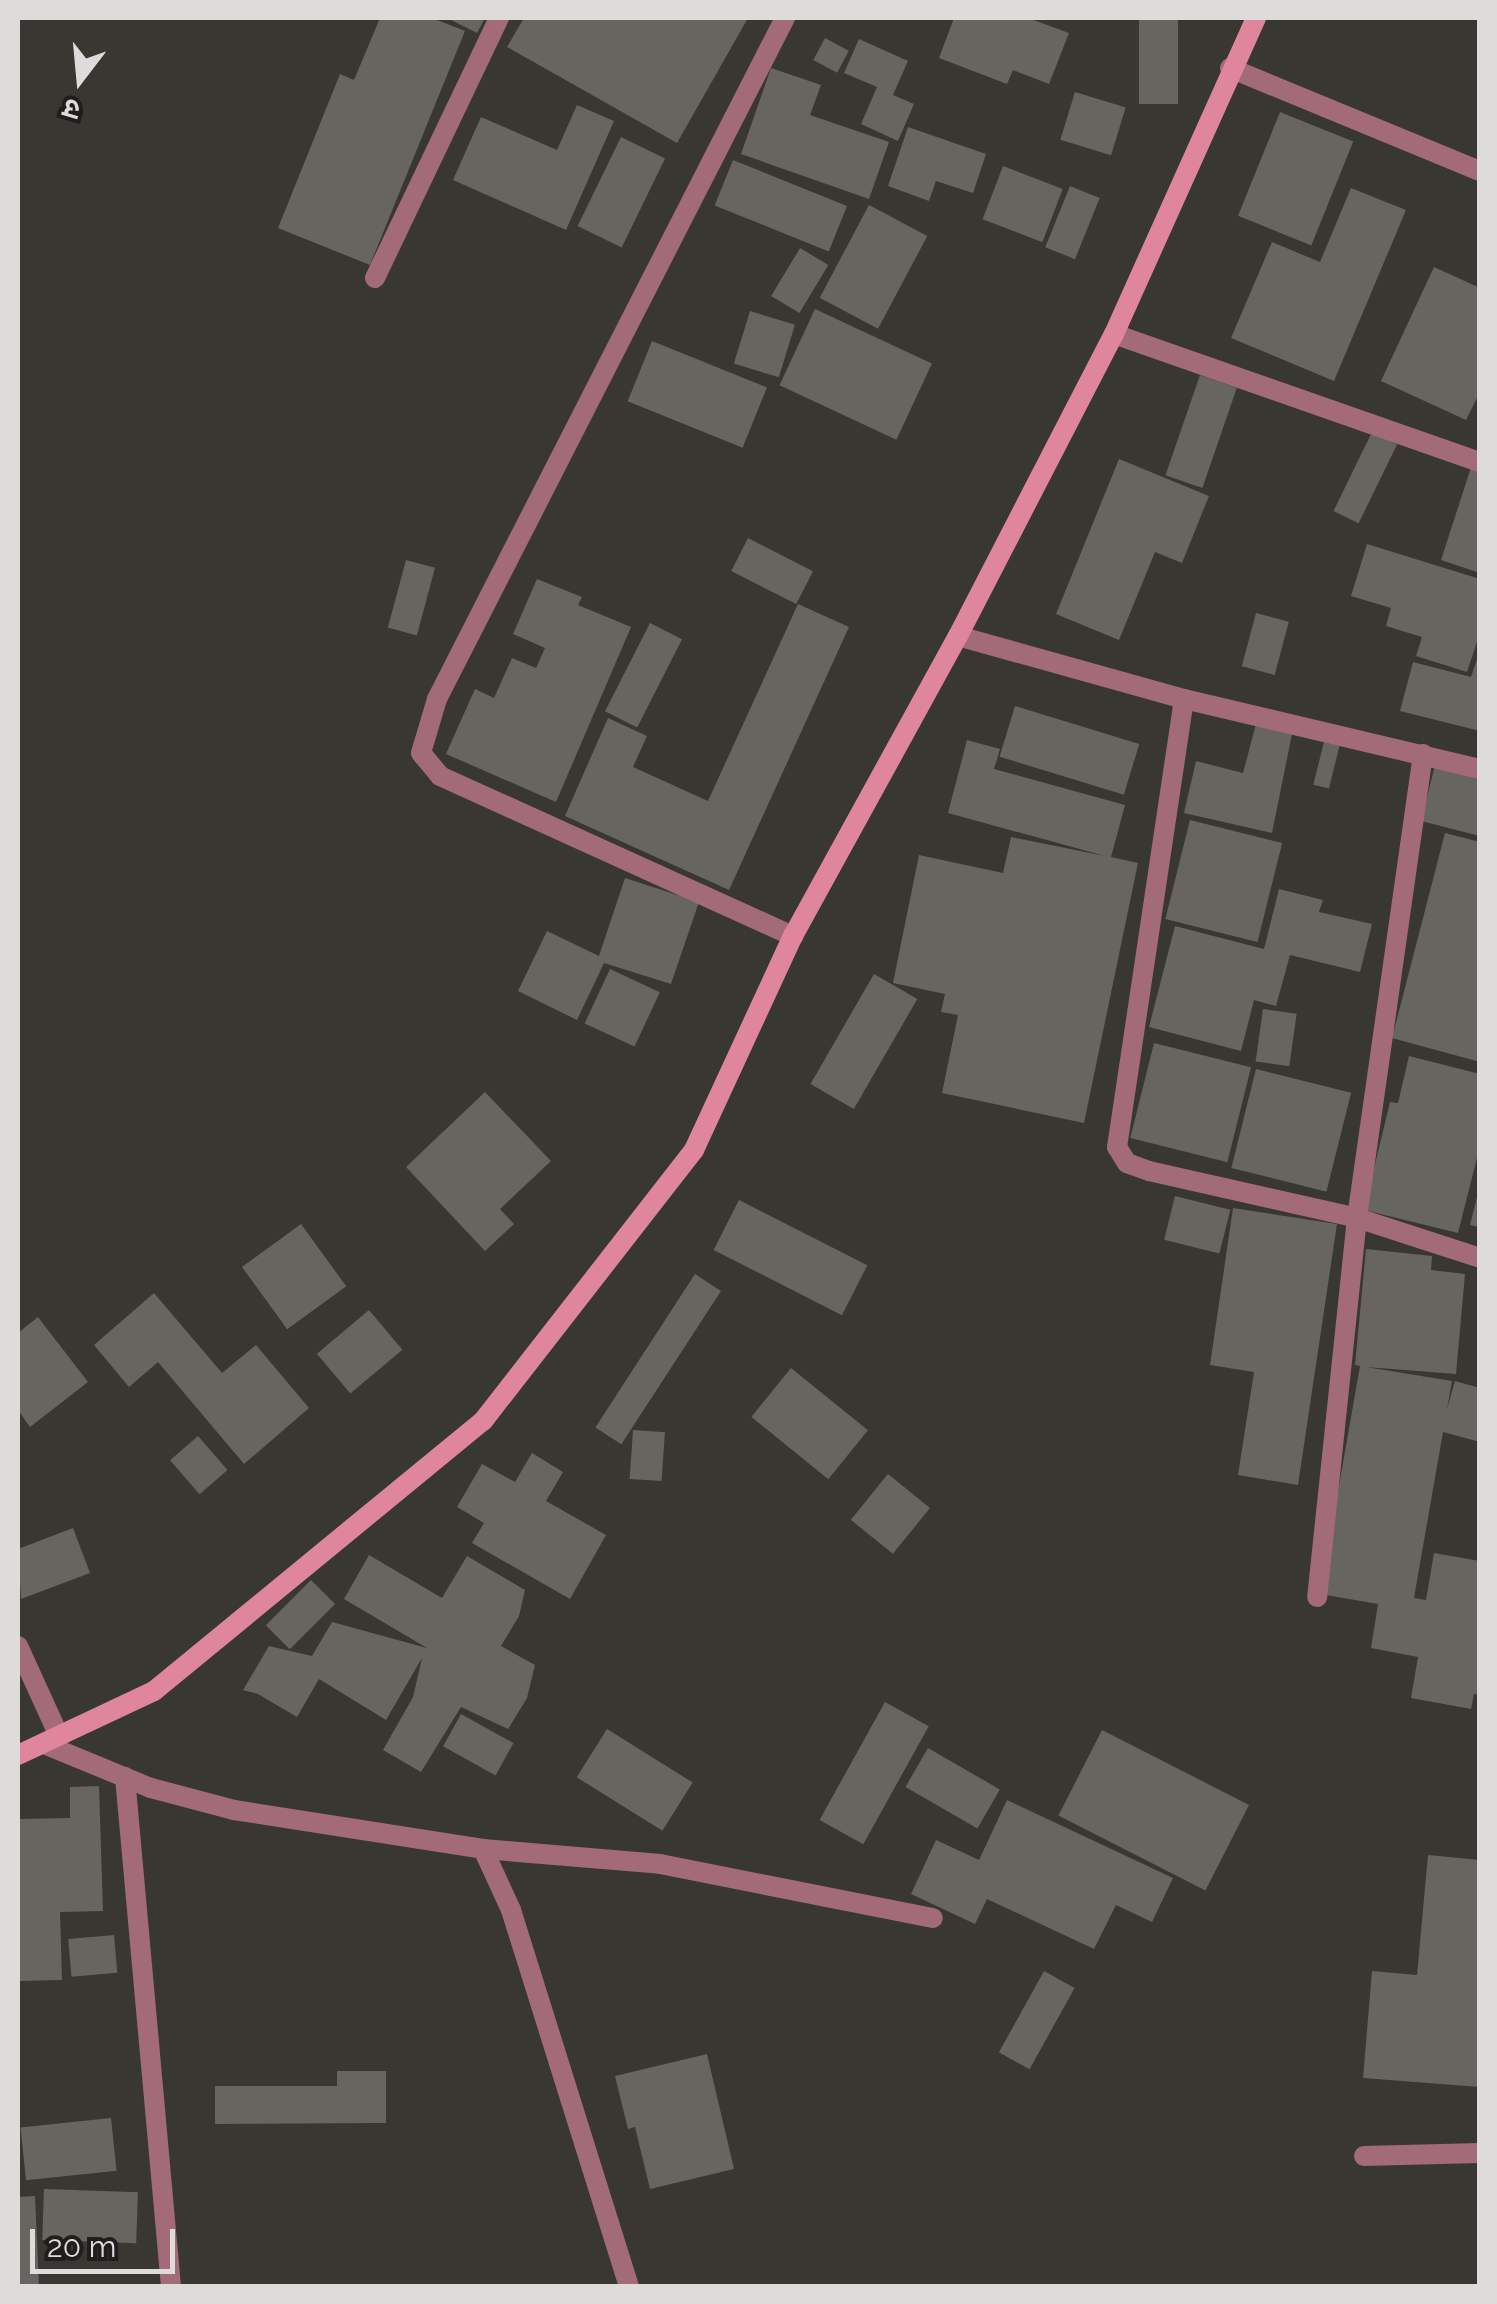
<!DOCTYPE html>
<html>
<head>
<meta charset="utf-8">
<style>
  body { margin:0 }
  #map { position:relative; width:1497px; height:2304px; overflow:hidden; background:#383732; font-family:Raleway,"Noto Sans Devanagari",sans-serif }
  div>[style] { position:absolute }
  .building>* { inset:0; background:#666560; transform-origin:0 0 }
  .minor>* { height:20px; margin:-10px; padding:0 10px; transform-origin:10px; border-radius:10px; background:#a36a78 }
  .secondary>* { height:20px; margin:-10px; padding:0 10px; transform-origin:10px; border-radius:10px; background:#df859c }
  span { translate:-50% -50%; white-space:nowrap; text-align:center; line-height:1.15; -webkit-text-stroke:9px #1f1e1c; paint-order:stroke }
  .frame { position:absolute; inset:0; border:20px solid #dddcda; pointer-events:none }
  .north { position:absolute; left:30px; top:30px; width:100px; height:100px; -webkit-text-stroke:8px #1f1e1c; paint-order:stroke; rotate:196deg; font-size:28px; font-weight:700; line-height:40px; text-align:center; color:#dddcda }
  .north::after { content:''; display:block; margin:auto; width:35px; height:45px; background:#dddcda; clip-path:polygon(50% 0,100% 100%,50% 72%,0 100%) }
  .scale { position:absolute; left:30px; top:2229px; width:145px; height:45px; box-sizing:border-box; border:5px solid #dddcda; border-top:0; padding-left:12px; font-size:30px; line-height:35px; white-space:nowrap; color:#dddcda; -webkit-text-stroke:8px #1f1e1c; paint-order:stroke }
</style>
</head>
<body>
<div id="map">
  <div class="building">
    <i style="clip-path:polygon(380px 18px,432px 18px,465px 31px,370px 265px,278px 228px,340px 74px,354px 80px)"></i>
    <i style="clip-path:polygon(447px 18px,485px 18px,477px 33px)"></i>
    <i style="clip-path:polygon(524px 18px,748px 18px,677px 143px,507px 47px)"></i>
    <i style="clip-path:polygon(954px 18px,1028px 18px,1069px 33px,1049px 84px,1013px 70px,1007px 84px,939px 58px)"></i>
    <i style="left:1139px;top:18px;width:39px;height:86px"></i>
    <i style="left:825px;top:38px;width:27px;height:25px;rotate:28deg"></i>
    <i style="clip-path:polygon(859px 39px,908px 61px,893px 95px,914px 104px,898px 141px,861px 124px,877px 87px,844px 73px)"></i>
    <i style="clip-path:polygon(771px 68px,821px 85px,810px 115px,889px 142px,869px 199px,741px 154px)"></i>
    <i style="left:1075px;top:92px;width:53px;height:50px;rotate:17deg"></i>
    <i style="clip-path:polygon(577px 105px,614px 121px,566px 230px,453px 180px,481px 117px,557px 150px)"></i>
    <i style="left:1280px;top:112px;width:79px;height:112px;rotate:22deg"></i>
    <i style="clip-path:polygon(908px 127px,986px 154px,973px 193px,936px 181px,929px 201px,888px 186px)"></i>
    <i style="left:621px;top:137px;width:49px;height:99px;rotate:26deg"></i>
    <i style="left:733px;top:160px;width:123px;height:49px;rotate:22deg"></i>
    <i style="left:1003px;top:166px;width:64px;height:57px;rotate:21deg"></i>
    <i style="left:1070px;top:186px;width:32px;height:66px;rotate:22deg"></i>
    <i style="clip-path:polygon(1351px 188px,1406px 210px,1334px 381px,1231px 338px,1272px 242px,1320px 262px)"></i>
    <i style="left:869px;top:205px;width:66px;height:105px;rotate:28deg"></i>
    <i style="left:800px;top:248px;width:33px;height:56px;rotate:31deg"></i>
    <i style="clip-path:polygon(1434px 267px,1480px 288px,1480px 392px,1466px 420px,1381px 381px)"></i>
    <i style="left:815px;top:309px;width:129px;height:84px;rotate:25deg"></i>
    <i style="left:750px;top:311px;width:47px;height:55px;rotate:17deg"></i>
    <i style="left:652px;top:341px;width:124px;height:65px;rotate:22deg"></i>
    <i style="left:1200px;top:375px;width:39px;height:106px;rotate:19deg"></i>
    <i style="left:1372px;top:432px;width:28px;height:88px;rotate:26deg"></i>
    <i style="clip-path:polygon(1475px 455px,1480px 457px,1480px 573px,1441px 560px)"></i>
    <i style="clip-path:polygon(1119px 459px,1209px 496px,1182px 563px,1155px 552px,1119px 640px,1056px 614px)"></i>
    <i style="left:748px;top:538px;width:73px;height:37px;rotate:27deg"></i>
    <i style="clip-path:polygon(1367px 544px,1480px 579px,1480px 633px,1467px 672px,1416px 656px,1422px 637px,1386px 626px,1391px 608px,1351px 596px)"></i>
    <i style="left:406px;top:560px;width:30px;height:70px;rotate:15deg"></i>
    <i style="clip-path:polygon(537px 579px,582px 597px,578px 605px,631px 627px,556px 802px,446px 754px,475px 689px,494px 698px,512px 658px,536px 668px,545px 648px,513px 634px)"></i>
    <i style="clip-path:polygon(798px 604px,849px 627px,729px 890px,565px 816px,608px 718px,647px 736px,633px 767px,708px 801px)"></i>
    <i style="left:1256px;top:613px;width:34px;height:55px;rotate:15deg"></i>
    <i style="left:650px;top:623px;width:36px;height:99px;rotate:27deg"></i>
    <i style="clip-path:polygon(1480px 650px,1480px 731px,1400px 711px,1413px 662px,1471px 677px)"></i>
    <i style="left:1015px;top:706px;width:130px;height:53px;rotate:17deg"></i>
    <i style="clip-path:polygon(1256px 724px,1292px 734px,1272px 833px,1184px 813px,1196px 761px,1243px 773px)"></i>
    <i style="clip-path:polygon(967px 740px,1000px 749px,994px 769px,1125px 805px,1111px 857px,1138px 863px,1084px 1123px,942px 1093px,958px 1015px,941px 1012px,945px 994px,893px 983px,919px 855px,1003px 873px,1011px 837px,1105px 856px,948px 813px)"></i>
    <i style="left:1324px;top:742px;width:16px;height:44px;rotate:14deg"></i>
    <i style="clip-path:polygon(1436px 761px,1480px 772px,1480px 836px,1421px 821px)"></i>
    <i style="left:1190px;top:820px;width:95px;height:102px;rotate:14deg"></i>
    <i style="clip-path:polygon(1445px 833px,1480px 842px,1480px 1062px,1392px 1038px)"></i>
    <i style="clip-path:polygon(625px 878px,699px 902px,671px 984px,604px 963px,577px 1020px,518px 991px,547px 931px,599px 956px)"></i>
    <i style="clip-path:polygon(1279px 889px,1323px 900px,1319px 912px,1372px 924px,1360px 972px,1290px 955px,1276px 1006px,1254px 1000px,1241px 1051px,1149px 1027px,1175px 926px,1264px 949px)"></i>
    <i style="left:610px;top:969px;width:55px;height:60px;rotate:25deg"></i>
    <i style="left:874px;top:974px;width:50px;height:127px;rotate:30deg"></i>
    <i style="left:1263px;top:1009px;width:34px;height:53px;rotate:8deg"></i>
    <i style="left:1154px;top:1043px;width:100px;height:98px;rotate:14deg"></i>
    <i style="clip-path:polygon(1409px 1056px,1480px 1074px,1480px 1146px,1458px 1233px,1364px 1210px,1390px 1102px,1398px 1103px)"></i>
    <i style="left:1256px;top:1069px;width:98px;height:102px;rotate:14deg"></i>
    <i style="clip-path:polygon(485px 1092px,551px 1161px,500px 1209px,514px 1224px,485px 1251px,406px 1167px)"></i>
    <i style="clip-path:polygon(1478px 1193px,1480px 1193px,1480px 1227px,1470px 1225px)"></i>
    <i style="left:1175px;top:1196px;width:57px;height:45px;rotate:14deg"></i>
    <i style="left:739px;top:1200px;width:144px;height:56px;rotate:27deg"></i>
    <i style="clip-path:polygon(1233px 1208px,1337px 1224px,1298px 1485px,1238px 1475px,1254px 1372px,1210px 1365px)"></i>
    <i style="left:301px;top:1224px;width:77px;height:73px;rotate:54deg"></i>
    <i style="clip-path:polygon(1366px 1249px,1432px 1256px,1431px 1270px,1465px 1274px,1456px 1374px,1366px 1367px,1452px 1381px,1447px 1409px,1455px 1381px,1480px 1388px,1480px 1442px,1443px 1432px,1414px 1598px,1426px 1600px,1434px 1553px,1480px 1561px,1480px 1695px,1474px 1694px,1471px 1709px,1411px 1698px,1418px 1657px,1371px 1648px,1378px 1604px,1320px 1594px,1360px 1366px,1355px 1365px)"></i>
    <i style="left:695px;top:1274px;width:31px;height:183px;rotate:33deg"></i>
    <i style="clip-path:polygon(154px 1293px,222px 1373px,256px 1345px,309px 1408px,244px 1464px,158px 1362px,129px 1387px,94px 1345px)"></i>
    <i style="left:369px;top:1310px;width:52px;height:68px;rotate:50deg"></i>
    <i style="clip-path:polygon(38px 1317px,88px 1382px,30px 1427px,18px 1410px,18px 1333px)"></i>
    <i style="left:791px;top:1368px;width:99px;height:63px;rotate:39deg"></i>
    <i style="left:633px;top:1430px;width:32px;height:49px;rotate:4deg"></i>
    <i style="left:198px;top:1436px;width:45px;height:37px;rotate:49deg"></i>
    <i style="clip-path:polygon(532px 1453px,563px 1472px,546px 1501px,606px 1535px,570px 1599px,472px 1543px,484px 1523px,457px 1507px,482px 1464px,515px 1482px)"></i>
    <i style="left:888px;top:1474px;width:54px;height:59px;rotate:39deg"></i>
    <i style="clip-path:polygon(73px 1528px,90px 1573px,21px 1599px,18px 1549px)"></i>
    <i style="clip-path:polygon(369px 1555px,442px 1598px,467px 1556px,525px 1590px,519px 1616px,501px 1646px,535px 1665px,527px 1698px,508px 1729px,461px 1707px,421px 1772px,383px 1750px,413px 1697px,422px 1658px,386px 1720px,319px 1679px,297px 1717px,258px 1694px,243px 1690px,269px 1646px,312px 1656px,332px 1622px,427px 1648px,344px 1599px)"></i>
    <i style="left:311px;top:1580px;width:34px;height:64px;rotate:45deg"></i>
    <i style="left:885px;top:1702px;width:50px;height:135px;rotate:29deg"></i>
    <i style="left:461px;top:1714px;width:60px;height:37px;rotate:29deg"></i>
    <i style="left:607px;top:1729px;width:101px;height:57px;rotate:32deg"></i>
    <i style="left:1102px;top:1730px;width:165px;height:96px;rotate:27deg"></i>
    <i style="left:928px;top:1748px;width:83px;height:45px;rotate:30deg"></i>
    <i style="clip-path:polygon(99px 1786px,103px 1911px,60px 1912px,62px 1980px,18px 1981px,18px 1819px,70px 1818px,70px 1787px)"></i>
    <i style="clip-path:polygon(1007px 1800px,1173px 1878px,1152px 1922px,1116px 1905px,1094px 1949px,987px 1899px,975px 1924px,911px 1894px,936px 1840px,979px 1860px)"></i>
    <i style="clip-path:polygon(1428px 1855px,1480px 1860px,1480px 2087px,1363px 2078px,1372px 1971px,1417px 1975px)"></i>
    <i style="left:114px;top:1935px;width:38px;height:46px;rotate:85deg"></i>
    <i style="left:1044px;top:1971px;width:35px;height:93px;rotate:29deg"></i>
    <i style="clip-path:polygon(707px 2054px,734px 2169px,650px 2189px,635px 2127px,628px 2129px,615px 2076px)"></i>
    <i style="clip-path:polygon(337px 2071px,386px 2071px,386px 2123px,215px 2124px,215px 2086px,337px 2086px)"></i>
    <i style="left:111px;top:2118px;width:53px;height:91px;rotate:84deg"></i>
    <i style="left:44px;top:2189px;width:94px;height:51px;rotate:2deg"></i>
    <i style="clip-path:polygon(35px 2196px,39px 2286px,18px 2286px,18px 2197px)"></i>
  </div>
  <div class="minor">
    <i style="left:785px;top:18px;width:765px;rotate:117.07deg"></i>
    <i style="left:437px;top:699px;width:56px;rotate:106.5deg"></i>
    <i style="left:421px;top:753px;width:30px;rotate:50deg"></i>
    <i style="left:440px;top:776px;width:388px;rotate:24.4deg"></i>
    <i style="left:1230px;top:68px;width:270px;rotate:22.4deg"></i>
    <i style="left:375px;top:278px;width:288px;rotate:-64.5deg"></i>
    <i style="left:1114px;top:334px;width:388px;rotate:19.3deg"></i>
    <i style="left:958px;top:636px;width:235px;rotate:15.6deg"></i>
    <i style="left:1184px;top:699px;width:304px;rotate:13.3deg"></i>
    <i style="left:1184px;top:699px;width:453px;rotate:98.5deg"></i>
    <i style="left:1117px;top:1147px;width:19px;rotate:58deg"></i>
    <i style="left:1127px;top:1163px;width:23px;rotate:20deg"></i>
    <i style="left:1149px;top:1171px;width:213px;rotate:12.7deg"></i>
    <i style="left:1357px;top:1218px;width:381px;rotate:96deg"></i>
    <i style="left:1423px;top:754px;width:469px;rotate:98.1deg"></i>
    <i style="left:1357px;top:1218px;width:129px;rotate:18deg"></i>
    <i style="left:18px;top:1646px;width:99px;rotate:65.5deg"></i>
    <i style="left:44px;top:1744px;width:116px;rotate:22.4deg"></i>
    <i style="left:151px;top:1788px;width:86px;rotate:14.8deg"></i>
    <i style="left:234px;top:1810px;width:252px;rotate:8.9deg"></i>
    <i style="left:483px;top:1849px;width:67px;rotate:65.3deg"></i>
    <i style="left:511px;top:1910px;width:394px;rotate:72.6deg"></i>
    <i style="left:125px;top:1777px;width:511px;rotate:84.84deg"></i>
    <i style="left:483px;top:1849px;width:178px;rotate:4.8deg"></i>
    <i style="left:660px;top:1864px;width:278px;rotate:11.2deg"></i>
    <i style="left:1364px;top:2156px;width:116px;rotate:-1.5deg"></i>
  </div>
  <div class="secondary">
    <i style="left:18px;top:1755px;width:150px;rotate:-25.2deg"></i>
    <i style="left:154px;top:1691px;width:426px;rotate:-39.4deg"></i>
    <i style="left:483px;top:1421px;width:343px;rotate:-52.1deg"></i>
    <i style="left:694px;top:1150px;width:236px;rotate:-65.2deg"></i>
    <i style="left:793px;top:936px;width:342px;rotate:-61.2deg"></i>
    <i style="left:958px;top:636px;width:340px;rotate:-62.7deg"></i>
    <i style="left:1114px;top:334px;width:346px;rotate:-65.8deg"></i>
  </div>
  <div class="frame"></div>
  <div class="north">उ</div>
  <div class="scale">20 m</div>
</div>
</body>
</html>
